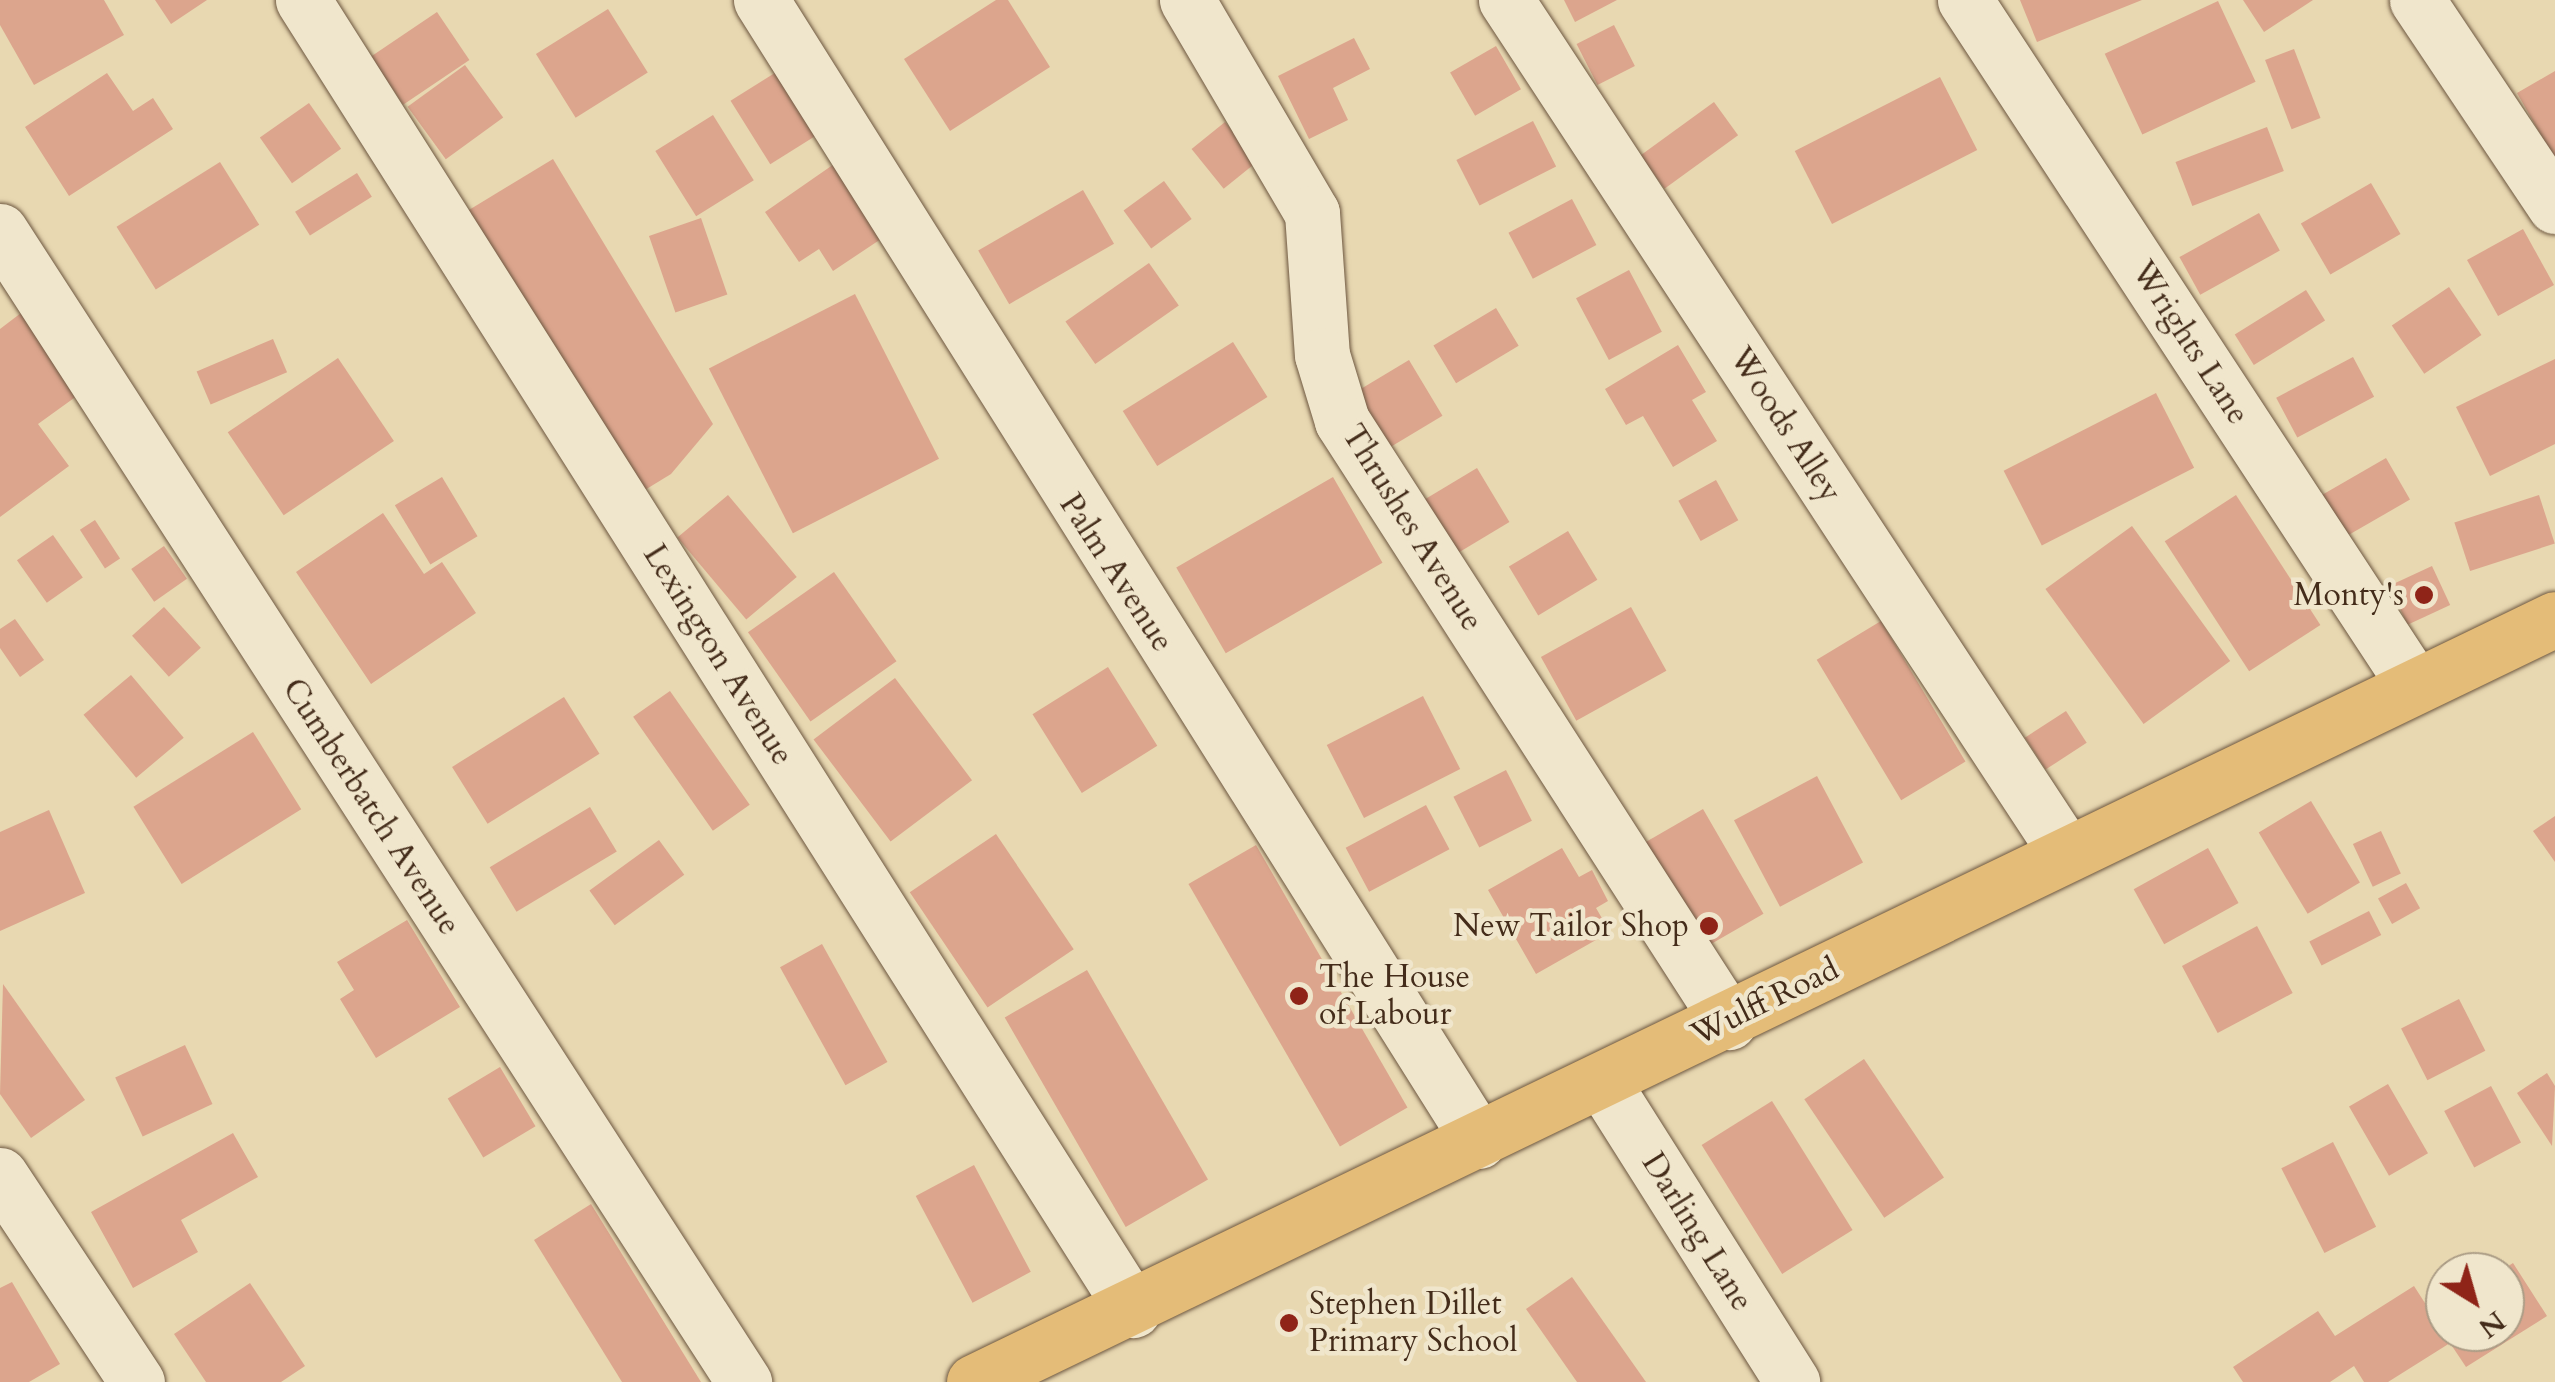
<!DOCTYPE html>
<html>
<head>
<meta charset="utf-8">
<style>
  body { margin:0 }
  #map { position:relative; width:2555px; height:1382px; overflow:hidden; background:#e8d8b1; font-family:Cardo,serif }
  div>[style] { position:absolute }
  .building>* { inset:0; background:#dca58d; transform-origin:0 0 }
  .roads { filter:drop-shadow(0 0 2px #6d5740) drop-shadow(0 0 2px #6d5740) }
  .minor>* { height:55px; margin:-27.5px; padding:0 27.5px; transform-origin:27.5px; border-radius:27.5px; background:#f0e6cc }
  .primary>* { height:55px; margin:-27.5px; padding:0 27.5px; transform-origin:27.5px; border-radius:27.5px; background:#e4bc78 }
  .dots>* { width:28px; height:28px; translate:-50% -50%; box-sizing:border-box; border:5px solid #f0e6cc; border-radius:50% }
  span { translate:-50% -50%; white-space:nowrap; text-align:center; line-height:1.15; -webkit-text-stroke:9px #f0e6cc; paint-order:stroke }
  .street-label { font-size:32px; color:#442c1a }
  .poi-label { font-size:32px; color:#442c1a }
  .right { translate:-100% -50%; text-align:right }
  .left { translate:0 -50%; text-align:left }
  .north { position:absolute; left:2425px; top:1252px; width:100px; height:100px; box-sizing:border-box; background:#f0e6cc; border:2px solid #ab9c85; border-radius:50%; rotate:143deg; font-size:28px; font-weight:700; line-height:40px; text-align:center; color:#442c1a }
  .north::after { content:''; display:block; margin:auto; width:35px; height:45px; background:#8f2418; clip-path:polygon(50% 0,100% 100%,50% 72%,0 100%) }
</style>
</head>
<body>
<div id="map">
  <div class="building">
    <i style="clip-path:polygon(0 0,104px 0,124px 35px,34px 85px,0 25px)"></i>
    <i style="clip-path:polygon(155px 0,207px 0,171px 24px)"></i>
    <i style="clip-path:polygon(996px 0,1008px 0,1050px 67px,950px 131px,904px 59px)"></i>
    <i style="clip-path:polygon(1564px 0,1617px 0,1575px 22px)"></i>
    <i style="clip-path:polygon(2020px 0,2142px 0,2037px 42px)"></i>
    <i style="clip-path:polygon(2243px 0,2313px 0,2264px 32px)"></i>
    <i style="left:2218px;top:1px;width:89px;height:125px;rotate:65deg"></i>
    <i style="left:608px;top:9px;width:75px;height:85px;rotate:58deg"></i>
    <i style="left:437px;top:12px;width:58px;height:80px;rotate:56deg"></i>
    <i style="left:1614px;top:25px;width:46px;height:42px;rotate:63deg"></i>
    <i style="clip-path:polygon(1354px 38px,1370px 69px,1333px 88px,1348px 120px,1309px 139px,1278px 76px)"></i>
    <i style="left:1496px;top:46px;width:50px;height:53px;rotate:60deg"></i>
    <i style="left:2294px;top:49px;width:74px;height:31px;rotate:69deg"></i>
    <i style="left:465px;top:65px;width:65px;height:71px;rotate:54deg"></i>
    <i style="left:778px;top:71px;width:75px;height:56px;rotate:58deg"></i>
    <i style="clip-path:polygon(2555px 71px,2555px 160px,2517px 93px)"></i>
    <i style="clip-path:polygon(107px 73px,133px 111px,153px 98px,173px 129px,69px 196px,25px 127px)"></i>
    <i style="left:1940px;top:77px;width:82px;height:163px;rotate:63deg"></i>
    <i style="left:1714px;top:102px;width:41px;height:91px;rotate:54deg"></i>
    <i style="left:309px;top:103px;width:56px;height:60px;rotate:55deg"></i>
    <i style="left:713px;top:115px;width:77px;height:68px;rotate:58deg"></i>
    <i style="left:1533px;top:121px;width:51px;height:86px;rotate:63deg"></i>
    <i style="left:1225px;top:122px;width:51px;height:43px;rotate:51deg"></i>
    <i style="left:2267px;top:127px;width:47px;height:98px;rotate:69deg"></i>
    <i style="clip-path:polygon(553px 159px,713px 424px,671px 474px,635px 496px,464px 213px)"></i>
    <i style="left:220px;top:162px;width:74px;height:122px;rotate:58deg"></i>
    <i style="clip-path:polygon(837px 162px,887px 235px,833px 271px,819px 249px,799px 262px,765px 212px)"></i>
    <i style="left:357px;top:173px;width:28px;height:73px;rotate:58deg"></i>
    <i style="left:1164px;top:181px;width:47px;height:50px;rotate:54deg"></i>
    <i style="left:2371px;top:183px;width:59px;height:81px;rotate:60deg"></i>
    <i style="left:1083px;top:190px;width:62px;height:121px;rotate:60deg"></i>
    <i style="left:1572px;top:199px;width:52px;height:72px;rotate:62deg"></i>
    <i style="left:2259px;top:213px;width:43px;height:91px;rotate:61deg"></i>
    <i style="left:701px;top:218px;width:81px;height:55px;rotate:71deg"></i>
    <i style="left:2523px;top:229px;width:64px;height:64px;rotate:61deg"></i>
    <i style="left:1149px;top:263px;width:52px;height:102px;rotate:55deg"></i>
    <i style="left:1629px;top:270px;width:70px;height:60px;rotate:62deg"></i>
    <i style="left:2449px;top:287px;width:58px;height:69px;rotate:56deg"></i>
    <i style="left:2306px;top:290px;width:36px;height:84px;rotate:58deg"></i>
    <i style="left:855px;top:294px;width:185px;height:164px;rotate:63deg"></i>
    <i style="left:1496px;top:308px;width:44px;height:73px;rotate:59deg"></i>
    <i style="clip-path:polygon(21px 313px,81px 393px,38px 424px,69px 466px,0 517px,0 329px)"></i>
    <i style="left:273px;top:339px;width:36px;height:83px;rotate:67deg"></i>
    <i style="left:1233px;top:342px;width:65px;height:130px;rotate:58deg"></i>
    <i style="clip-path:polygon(1678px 345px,1706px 392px,1692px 400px,1717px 441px,1673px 467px,1643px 416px,1626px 425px,1605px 389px)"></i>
    <i style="left:2353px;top:357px;width:45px;height:87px;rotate:62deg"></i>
    <i style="left:338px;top:358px;width:100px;height:133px;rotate:56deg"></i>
    <i style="clip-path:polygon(2555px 359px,2555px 444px,2490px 476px,2456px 407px)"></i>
    <i style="left:1409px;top:360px;width:65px;height:66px;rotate:59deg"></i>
    <i style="left:2156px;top:393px;width:84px;height:171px;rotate:63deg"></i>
    <i style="left:2386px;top:458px;width:48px;height:75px;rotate:60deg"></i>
    <i style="left:1477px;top:468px;width:63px;height:67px;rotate:59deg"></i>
    <i style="left:442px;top:477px;width:69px;height:55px;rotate:59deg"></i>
    <i style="left:1333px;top:477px;width:99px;height:181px;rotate:60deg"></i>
    <i style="left:1716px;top:480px;width:46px;height:43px;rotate:61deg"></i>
    <i style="left:728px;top:495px;width:107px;height:66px;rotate:50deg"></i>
    <i style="left:2236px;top:495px;width:155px;height:85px;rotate:57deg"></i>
    <i style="left:2539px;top:495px;width:51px;height:89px;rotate:72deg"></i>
    <i style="clip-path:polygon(383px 513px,424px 574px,442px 562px,476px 613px,371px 684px,296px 572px)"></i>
    <i style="left:95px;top:520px;width:46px;height:18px;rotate:57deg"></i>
    <i style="left:2132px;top:526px;width:167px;height:107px;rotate:54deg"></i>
    <i style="left:1568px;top:531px;width:57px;height:69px;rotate:59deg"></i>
    <i style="left:53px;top:535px;width:52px;height:44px;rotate:55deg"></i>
    <i style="left:164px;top:546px;width:40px;height:40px;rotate:55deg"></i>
    <i style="left:2432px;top:566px;width:43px;height:47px;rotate:65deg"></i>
    <i style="left:834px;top:572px;width:109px;height:105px;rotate:55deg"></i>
    <i style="left:164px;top:607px;width:55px;height:43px;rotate:48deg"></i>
    <i style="left:1631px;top:607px;width:73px;height:103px;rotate:61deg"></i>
    <i style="clip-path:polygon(15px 619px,44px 660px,20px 677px,0 648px,0 629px)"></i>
    <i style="left:1881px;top:621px;width:164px;height:75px;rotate:59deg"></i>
    <i style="left:1108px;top:667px;width:93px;height:89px;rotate:58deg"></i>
    <i style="left:131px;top:675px;width:82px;height:62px;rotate:50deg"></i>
    <i style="left:895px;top:678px;width:128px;height:102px;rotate:53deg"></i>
    <i style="left:670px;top:691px;width:139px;height:45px;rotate:55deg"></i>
    <i style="left:1423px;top:696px;width:82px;height:108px;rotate:63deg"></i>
    <i style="left:564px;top:697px;width:67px;height:132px;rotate:58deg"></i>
    <i style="left:2066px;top:711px;width:38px;height:49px;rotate:57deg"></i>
    <i style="left:253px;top:732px;width:91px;height:141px;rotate:58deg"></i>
    <i style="left:1506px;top:770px;width:57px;height:59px;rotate:63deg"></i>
    <i style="left:1817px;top:776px;width:98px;height:94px;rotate:62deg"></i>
    <i style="left:2311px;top:801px;width:95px;height:61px;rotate:59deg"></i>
    <i style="left:1426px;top:805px;width:50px;height:91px;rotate:62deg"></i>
    <i style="left:590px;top:807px;width:52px;height:117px;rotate:59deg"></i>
    <i style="left:1703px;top:809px;width:121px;height:78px;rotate:60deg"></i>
    <i style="clip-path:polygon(49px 810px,85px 893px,0 931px,0 832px)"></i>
    <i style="clip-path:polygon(2555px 816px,2555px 862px,2533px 831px)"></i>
    <i style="left:2381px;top:831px;width:47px;height:31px;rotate:65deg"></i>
    <i style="left:996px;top:834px;width:139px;height:104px;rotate:56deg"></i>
    <i style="left:659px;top:840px;width:43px;height:86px;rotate:54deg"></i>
    <i style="left:1256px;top:845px;width:303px;height:78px;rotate:60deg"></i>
    <i style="clip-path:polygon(1562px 848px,1579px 877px,1592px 870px,1608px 901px,1596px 908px,1610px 932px,1536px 974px,1488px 890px)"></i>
    <i style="left:2208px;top:848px;width:63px;height:85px;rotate:61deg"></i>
    <i style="left:2406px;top:883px;width:29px;height:32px;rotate:61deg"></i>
    <i style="left:2369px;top:911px;width:27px;height:67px;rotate:63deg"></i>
    <i style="clip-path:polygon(407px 920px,460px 1007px,376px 1058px,340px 999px,354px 990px,337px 962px)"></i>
    <i style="left:2257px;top:926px;width:76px;height:85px;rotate:62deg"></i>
    <i style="left:822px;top:944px;width:135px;height:48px;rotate:61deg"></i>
    <i style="left:1087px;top:970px;width:242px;height:95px;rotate:60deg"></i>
    <i style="clip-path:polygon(3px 984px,85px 1100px,31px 1138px,0 1094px)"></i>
    <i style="left:2459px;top:999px;width:58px;height:65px;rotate:63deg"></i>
    <i style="left:185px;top:1045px;width:65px;height:77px;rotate:65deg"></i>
    <i style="left:1864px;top:1059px;width:143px;height:72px;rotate:56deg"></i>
    <i style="left:500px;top:1067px;width:69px;height:61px;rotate:59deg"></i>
    <i style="clip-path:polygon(2547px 1073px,2555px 1086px,2552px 1146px,2517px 1093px)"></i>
    <i style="left:2388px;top:1084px;width:80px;height:45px;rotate:60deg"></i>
    <i style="left:2491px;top:1086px;width:64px;height:53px;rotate:62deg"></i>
    <i style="left:1772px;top:1101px;width:152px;height:83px;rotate:58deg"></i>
    <i style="clip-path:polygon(233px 1133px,258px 1177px,181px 1220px,198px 1252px,133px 1288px,91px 1212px)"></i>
    <i style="left:2333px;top:1142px;width:95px;height:58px;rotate:63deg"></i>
    <i style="left:974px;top:1165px;width:121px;height:66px;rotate:62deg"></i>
    <i style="clip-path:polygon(591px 1204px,701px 1382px,622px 1382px,534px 1240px)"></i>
    <i style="clip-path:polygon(2513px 1263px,2547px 1316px,2466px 1367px,2450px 1343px,2388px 1382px,2364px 1382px,2354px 1366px,2330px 1382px,2243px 1382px,2233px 1367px,2318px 1311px,2335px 1336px,2414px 1286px,2432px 1314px,2445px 1306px,2445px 1332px,2505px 1332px,2499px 1272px)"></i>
    <i style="clip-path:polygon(1572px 1277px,1646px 1382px,1577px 1382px,1526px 1309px)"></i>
    <i style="clip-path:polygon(12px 1282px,60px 1364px,29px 1382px,0 1382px,0 1288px)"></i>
    <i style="clip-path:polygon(250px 1283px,305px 1366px,281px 1382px,206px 1382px,174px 1334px)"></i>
  </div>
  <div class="roads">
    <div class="minor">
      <i style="left:303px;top:0;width:1551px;rotate:57.64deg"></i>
      <i style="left:761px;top:0;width:1348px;rotate:57.82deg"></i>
      <i style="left:1187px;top:0;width:247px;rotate:59.6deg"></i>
      <i style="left:1312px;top:213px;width:142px;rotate:86deg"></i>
      <i style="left:1322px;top:355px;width:69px;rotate:73.1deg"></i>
      <i style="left:1342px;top:421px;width:715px;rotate:57.22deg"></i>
      <i style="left:1506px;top:0;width:1018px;rotate:56.7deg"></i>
      <i style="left:1965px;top:0;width:820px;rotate:56.74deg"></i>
      <i style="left:2417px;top:0;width:248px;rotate:56.2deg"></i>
      <i style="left:0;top:231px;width:1371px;rotate:57.12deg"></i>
      <i style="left:1602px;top:1081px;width:356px;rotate:57.7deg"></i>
      <i style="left:0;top:1175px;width:248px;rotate:56.5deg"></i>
    </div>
    <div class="primary">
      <i style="left:974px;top:1382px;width:1755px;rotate:-25.76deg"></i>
    </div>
  </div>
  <div class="dots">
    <i style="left:2424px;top:595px;background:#8f2418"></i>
    <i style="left:1709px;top:926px;background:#8f2418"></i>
    <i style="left:1299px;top:996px;background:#8f2418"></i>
    <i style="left:1289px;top:1323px;background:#8f2418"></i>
  </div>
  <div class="street-label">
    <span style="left:2190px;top:343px;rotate:57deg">Wrights Lane</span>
    <span style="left:1785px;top:425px;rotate:57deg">Woods Alley</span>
    <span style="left:1412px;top:528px;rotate:58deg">Thrushes Avenue</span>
    <span style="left:1116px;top:573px;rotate:57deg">Palm Avenue</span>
    <span style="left:718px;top:655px;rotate:58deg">Lexington Avenue</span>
    <span style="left:371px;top:807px;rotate:57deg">Cumberbatch Avenue</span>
    <span style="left:1765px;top:1002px;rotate:-26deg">Wulff Road</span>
    <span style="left:1697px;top:1232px;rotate:58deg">Darling Lane</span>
  </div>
  <div class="poi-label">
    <span class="right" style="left:2404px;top:595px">Monty's</span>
    <span class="right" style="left:1689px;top:926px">New Tailor Shop</span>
    <span class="left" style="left:1319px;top:996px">The House<br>of Labour</span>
    <span class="left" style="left:1309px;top:1323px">Stephen Dillet<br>Primary School</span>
  </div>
  <div class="north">N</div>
</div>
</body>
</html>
